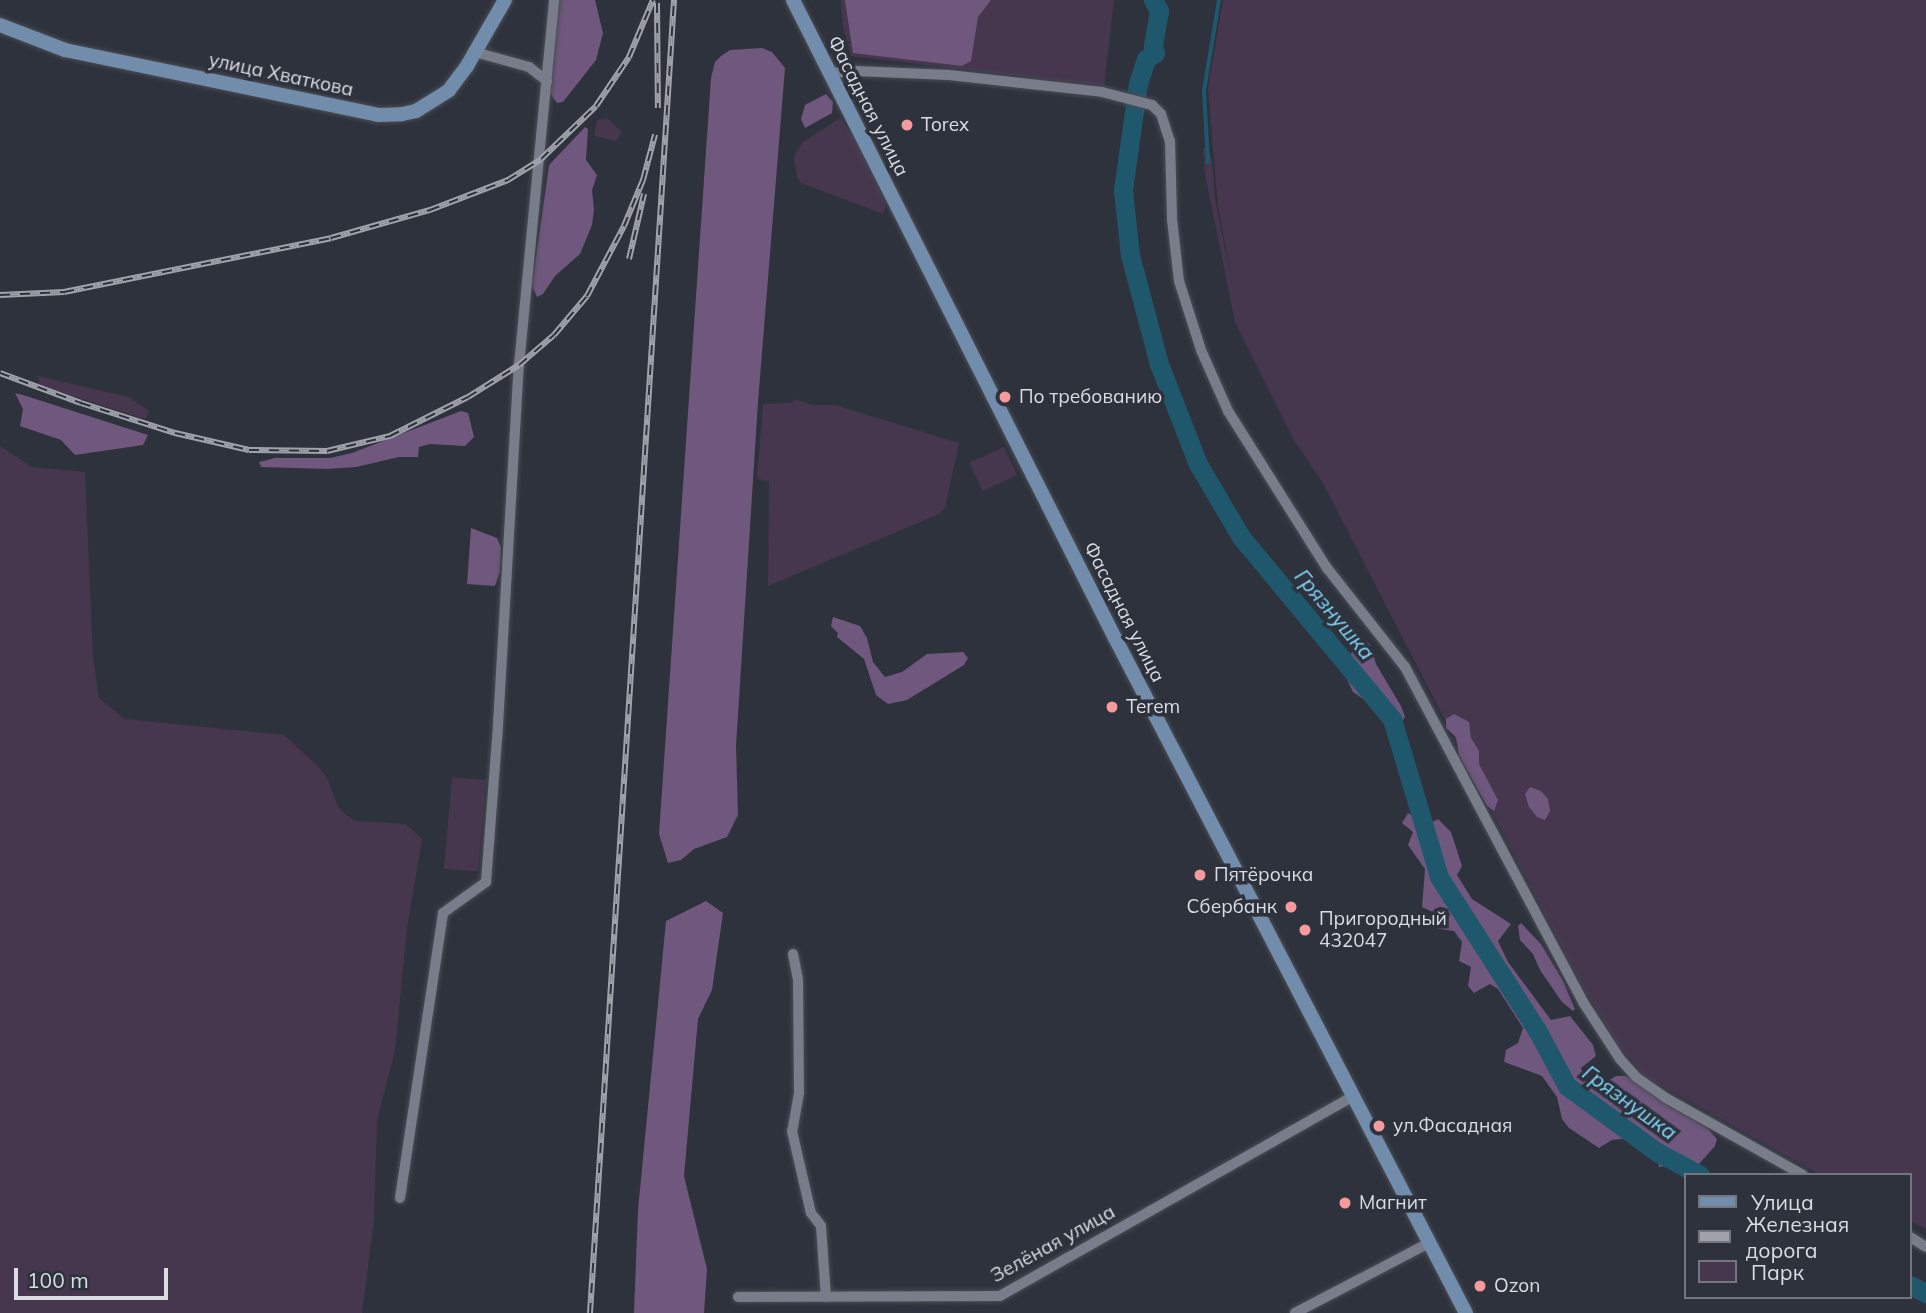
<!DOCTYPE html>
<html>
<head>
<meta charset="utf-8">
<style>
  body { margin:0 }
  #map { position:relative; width:1926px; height:1313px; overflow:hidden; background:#2e323c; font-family:Mulish,sans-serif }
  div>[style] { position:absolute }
  .green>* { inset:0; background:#46374f; transform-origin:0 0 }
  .forest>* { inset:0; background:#70577e }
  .stream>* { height:3.5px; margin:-1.75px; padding:0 1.75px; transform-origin:1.75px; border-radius:1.75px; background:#1f586d }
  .river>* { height:19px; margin:-9.5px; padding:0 9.5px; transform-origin:9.5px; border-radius:9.5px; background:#1f586d }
  .roads { filter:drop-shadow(0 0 2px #4a4d55) drop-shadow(0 0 2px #4a4d55) }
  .street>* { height:10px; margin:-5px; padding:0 5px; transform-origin:5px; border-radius:5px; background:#787d89 }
  .secondary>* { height:14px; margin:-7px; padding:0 7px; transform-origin:7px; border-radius:7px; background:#718dab }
  .rail>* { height:6px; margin-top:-3px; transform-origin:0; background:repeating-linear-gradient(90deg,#2e323c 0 10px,#a0a3ab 0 20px); box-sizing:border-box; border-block:2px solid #a0a3ab }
  .dots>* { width:19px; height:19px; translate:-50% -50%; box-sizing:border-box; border:4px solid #2e323c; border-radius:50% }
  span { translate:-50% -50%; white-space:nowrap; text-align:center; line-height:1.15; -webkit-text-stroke:7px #2e323c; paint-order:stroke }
  .street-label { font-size:19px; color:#dadde3 }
  .poi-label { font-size:19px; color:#dadde3 }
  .left { translate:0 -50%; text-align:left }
  .right { translate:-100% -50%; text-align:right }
  .water-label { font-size:21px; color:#7fd6f9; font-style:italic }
  .legend { position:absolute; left:1684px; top:1173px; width:228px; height:126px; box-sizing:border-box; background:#2e323c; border:2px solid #73767f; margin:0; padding:9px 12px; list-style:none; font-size:21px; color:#dadde3 }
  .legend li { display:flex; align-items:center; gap:14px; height:35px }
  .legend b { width:35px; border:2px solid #73767f }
  .scale { position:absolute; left:14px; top:1268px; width:154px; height:32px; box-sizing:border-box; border:4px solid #dadde3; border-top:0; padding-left:9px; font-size:21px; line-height:24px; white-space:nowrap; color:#dadde3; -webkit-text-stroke:5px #2e323c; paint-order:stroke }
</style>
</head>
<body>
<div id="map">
  <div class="green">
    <i style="clip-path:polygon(841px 0,1114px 0,1104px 86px,851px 56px,843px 28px)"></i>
    <i style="clip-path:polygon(1223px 0,1926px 0,1926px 1229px,1910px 1221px,1910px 1175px,1821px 1175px,1646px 1077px,1619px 1046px,1581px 984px,1324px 485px,1294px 440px,1235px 322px,1205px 174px,1203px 148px,1208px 149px,1212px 159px,1215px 199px,1234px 293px,1218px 206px,1208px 88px)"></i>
    <i style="clip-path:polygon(607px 118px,622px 132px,616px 141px,594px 136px,597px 120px)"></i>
    <i style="clip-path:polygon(840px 118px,855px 140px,886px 204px,883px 214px,801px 183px,797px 177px,794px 156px,802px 143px)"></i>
    <i style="clip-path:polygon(38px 376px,129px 397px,149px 411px,147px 417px,144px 419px,39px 385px)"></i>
    <i style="clip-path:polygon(794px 399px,812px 405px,835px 405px,959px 443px,945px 508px,939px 514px,768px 586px,769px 481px,757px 479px,763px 404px,792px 403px)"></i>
    <i style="clip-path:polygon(0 446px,32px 467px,85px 472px,93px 658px,99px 698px,125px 719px,284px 735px,319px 767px,327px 778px,338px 807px,346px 815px,357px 821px,406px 824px,422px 839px,407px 928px,395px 1050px,377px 1121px,374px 1220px,362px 1313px,0 1313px)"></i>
    <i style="left:1004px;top:447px;width:31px;height:38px;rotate:65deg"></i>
    <i style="left:452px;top:777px;width:34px;height:92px;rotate:5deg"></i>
  </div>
  <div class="forest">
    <i style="clip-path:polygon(559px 0,595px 0,603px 33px,596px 60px,563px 102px,557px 103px,549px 92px)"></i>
    <i style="clip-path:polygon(845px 0,991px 0,978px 17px,971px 61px,962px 66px,853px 53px)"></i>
    <i style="clip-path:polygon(762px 48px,772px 52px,785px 68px,758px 402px,736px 746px,738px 815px,727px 837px,694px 849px,681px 860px,668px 863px,659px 834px,711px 78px,715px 62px,721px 56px,730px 50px)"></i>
    <i style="clip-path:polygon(826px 94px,833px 102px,832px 113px,805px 128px,801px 119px,805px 105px)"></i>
    <i style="clip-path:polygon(585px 127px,588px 129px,586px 160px,597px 175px,592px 190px,594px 210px,592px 225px,580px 254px,555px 276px,543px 294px,537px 297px,532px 286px,549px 165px)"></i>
    <i style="clip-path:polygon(15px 393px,23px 395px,148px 435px,143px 445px,75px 455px,61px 440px,20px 426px,23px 409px)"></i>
    <i style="clip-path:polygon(461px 411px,468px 413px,474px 437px,465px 446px,430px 444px,419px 447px,418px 457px,399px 457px,356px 467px,327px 469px,261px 467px,259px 462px,275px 458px,330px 458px,352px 453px)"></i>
    <i style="clip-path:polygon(471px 528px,497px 538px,501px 547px,500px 571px,495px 586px,467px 584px)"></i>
    <i style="clip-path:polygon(833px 617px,860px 626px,867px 638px,873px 662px,885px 677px,902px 672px,927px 654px,963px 652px,968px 658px,964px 665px,907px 700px,888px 704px,876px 695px,864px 659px,837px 637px,838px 633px,831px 626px)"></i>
    <i style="clip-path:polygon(1362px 639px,1370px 644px,1376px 664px,1401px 706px,1405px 717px,1400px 724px,1353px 692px,1344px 673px,1344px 663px)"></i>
    <i style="clip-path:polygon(1454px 714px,1469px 722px,1471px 738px,1479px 751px,1479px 764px,1498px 800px,1494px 811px,1487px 806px,1459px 756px,1456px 737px,1446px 728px,1446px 719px)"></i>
    <i style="clip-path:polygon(1530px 787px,1541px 791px,1548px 799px,1550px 811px,1545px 820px,1537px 817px,1529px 807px,1525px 794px)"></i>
    <i style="clip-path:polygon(1408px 813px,1427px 825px,1438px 819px,1451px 832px,1462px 866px,1457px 875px,1472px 899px,1511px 924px,1498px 941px,1508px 962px,1551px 1020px,1570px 1016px,1593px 1045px,1596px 1056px,1581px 1068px,1585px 1081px,1599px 1087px,1616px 1076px,1626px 1076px,1665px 1104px,1706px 1127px,1717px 1139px,1715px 1146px,1698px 1165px,1711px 1175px,1686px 1175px,1684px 1178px,1679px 1171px,1668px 1166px,1659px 1167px,1656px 1154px,1629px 1138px,1612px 1140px,1599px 1148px,1569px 1128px,1562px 1119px,1557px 1097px,1542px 1076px,1504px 1062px,1506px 1050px,1518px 1043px,1523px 1028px,1498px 989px,1490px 984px,1474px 993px,1468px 986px,1471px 967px,1459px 961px,1462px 942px,1454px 931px,1432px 928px,1439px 915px,1422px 907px,1425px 869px,1408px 845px,1413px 832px,1402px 823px)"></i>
    <i style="clip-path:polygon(706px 901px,723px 913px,712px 990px,698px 1019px,684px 1176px,707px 1269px,704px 1313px,634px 1313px,638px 1210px,666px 921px)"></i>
    <i style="clip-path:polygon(1521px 923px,1541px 944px,1563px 981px,1575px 1009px,1573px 1011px,1562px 1002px,1540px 970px,1533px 954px,1520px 940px,1518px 926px)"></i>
  </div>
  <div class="stream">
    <i style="left:1208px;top:163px;width:72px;rotate:-93.2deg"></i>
    <i style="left:1204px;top:91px;width:92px;rotate:-80.6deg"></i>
  </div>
  <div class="river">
    <i style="left:1153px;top:0;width:13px;rotate:61deg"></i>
    <i style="left:1159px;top:11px;width:35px;rotate:100deg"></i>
    <i style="left:1153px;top:45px;width:8px;rotate:76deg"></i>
    <i style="left:1155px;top:53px;width:11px;rotate:146deg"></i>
    <i style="left:1146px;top:59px;width:25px;rotate:108deg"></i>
    <i style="left:1138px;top:83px;width:108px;rotate:98deg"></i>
    <i style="left:1123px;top:190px;width:65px;rotate:83.9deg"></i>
    <i style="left:1130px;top:255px;width:113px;rotate:75.1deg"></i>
    <i style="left:1159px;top:364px;width:107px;rotate:68.7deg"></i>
    <i style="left:1198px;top:464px;width:85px;rotate:59.5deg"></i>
    <i style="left:1241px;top:537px;width:236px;rotate:50.3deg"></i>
    <i style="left:1392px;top:719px;width:165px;rotate:73.4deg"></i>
    <i style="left:1439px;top:877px;width:182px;rotate:57.4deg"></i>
    <i style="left:1537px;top:1030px;width:64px;rotate:61.8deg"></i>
    <i style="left:1567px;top:1086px;width:112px;rotate:36.3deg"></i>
    <i style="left:1657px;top:1152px;width:49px;rotate:28.1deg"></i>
    <i style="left:1910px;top:1285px;width:18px;rotate:27deg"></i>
  </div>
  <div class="roads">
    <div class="street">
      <i style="left:475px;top:52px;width:56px;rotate:15.5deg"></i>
      <i style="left:529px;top:67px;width:23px;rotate:38deg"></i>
      <i style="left:830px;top:73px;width:26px;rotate:-4deg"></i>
      <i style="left:856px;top:71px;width:93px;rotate:2.5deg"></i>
      <i style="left:949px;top:75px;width:154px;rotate:6.3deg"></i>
      <i style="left:1102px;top:92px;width:52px;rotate:14.6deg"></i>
      <i style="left:1152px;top:105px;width:13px;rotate:45deg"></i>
      <i style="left:1161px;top:114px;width:28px;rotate:72deg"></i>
      <i style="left:1170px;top:141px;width:78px;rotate:88.5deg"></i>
      <i style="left:1172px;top:219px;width:62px;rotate:83.6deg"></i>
      <i style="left:1179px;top:281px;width:72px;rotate:72.3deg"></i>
      <i style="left:1201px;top:350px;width:67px;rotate:66.1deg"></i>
      <i style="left:1228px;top:411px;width:186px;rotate:57.8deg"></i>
      <i style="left:1327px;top:568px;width:126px;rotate:51.8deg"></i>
      <i style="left:1405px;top:667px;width:379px;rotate:62deg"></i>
      <i style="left:1583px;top:1002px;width:68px;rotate:57deg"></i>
      <i style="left:1620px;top:1059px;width:24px;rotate:48deg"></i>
      <i style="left:1636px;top:1077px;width:37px;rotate:35deg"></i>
      <i style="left:1666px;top:1098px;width:157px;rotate:29.3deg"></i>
      <i style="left:793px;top:954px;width:25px;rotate:79deg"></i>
      <i style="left:798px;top:979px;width:114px;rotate:89.5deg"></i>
      <i style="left:799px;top:1093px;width:39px;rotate:100deg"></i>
      <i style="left:792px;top:1131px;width:84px;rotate:77deg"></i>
      <i style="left:811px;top:1213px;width:16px;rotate:52deg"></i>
      <i style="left:821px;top:1226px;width:71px;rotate:86deg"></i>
      <i style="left:400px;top:1198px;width:288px;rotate:-81.4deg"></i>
      <i style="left:443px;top:913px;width:53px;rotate:-35.8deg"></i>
      <i style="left:486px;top:882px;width:157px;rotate:-85.6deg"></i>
      <i style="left:498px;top:725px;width:361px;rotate:-86.7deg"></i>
      <i style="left:519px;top:365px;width:367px;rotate:-84.5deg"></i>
      <i style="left:1910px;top:1237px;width:19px;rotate:32deg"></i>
      <i style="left:738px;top:1297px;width:262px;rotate:-0.2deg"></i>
      <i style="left:1000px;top:1296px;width:404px;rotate:-29.5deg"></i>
      <i style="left:1295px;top:1313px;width:151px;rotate:-27.6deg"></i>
    </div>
    <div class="secondary">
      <i style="left:793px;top:0;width:715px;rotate:63.22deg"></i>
      <i style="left:1115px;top:638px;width:761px;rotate:62.53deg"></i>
      <i style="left:0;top:25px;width:70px;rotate:21deg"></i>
      <i style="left:65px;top:50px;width:320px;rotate:11.7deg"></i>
      <i style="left:378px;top:115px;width:24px;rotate:-2deg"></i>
      <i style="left:402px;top:114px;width:14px;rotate:-12deg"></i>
      <i style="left:416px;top:111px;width:39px;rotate:-32deg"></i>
      <i style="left:449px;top:90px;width:30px;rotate:-53deg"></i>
      <i style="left:467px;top:66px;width:76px;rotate:-60.1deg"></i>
    </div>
  </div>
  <div class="rail">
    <i style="left:657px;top:3px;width:105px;rotate:89.5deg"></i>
    <i style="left:629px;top:259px;width:67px;rotate:-77deg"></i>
    <i style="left:0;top:295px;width:64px;rotate:-2.7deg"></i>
    <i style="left:64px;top:292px;width:272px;rotate:-11.4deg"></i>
    <i style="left:331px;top:238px;width:103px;rotate:-15.8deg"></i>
    <i style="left:430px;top:210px;width:84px;rotate:-21deg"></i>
    <i style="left:508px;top:180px;width:39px;rotate:-32deg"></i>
    <i style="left:541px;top:159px;width:76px;rotate:-43.9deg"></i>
    <i style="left:596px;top:106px;width:59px;rotate:-56deg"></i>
    <i style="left:629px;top:57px;width:62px;rotate:-67.2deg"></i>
    <i style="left:0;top:373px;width:86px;rotate:20.3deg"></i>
    <i style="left:81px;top:403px;width:99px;rotate:17.7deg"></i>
    <i style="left:175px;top:433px;width:76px;rotate:12.9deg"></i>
    <i style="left:249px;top:450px;width:78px;rotate:0.7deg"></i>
    <i style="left:327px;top:451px;width:65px;rotate:-13.4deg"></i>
    <i style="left:390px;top:436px;width:87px;rotate:-26.6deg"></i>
    <i style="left:468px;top:397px;width:60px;rotate:-32.1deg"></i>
    <i style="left:519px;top:365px;width:46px;rotate:-40.6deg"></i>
    <i style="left:554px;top:335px;width:51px;rotate:-49.8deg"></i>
    <i style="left:587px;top:296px;width:79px;rotate:-62.1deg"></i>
    <i style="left:624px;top:226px;width:50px;rotate:-67.6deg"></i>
    <i style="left:643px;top:180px;width:47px;rotate:-75.1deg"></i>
    <i style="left:590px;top:1313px;width:1316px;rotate:-86.34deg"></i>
  </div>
  <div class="dots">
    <i style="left:907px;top:125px;background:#f59b9d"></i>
    <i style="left:1005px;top:397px;background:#f59b9d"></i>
    <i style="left:1112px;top:707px;background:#f59b9d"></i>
    <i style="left:1200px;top:875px;background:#f59b9d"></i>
    <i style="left:1291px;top:907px;background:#f59b9d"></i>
    <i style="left:1305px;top:930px;background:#f59b9d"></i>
    <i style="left:1379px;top:1126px;background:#f59b9d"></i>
    <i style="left:1345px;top:1203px;background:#f59b9d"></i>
    <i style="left:1480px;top:1286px;background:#f59b9d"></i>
  </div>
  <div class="street-label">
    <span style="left:281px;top:75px;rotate:12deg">улица Хваткова</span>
    <span style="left:868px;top:106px;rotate:63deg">Фасадная улица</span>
    <span style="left:1124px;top:612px;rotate:63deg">Фасадная улица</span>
    <span style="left:1053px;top:1244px;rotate:-29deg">Зелёная улица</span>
  </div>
  <div class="poi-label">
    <span class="left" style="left:921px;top:125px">Torex</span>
    <span class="left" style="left:1019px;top:397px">По требованию</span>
    <span class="left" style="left:1126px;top:707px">Terem</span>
    <span class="left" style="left:1214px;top:875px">Пятёрочка</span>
    <span class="right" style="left:1277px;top:907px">Сбербанк</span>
    <span class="left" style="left:1319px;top:930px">Пригородный<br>432047</span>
    <span class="left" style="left:1393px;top:1126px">ул.Фасадная</span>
    <span class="left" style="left:1359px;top:1203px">Магнит</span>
    <span class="left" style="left:1494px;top:1286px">Ozon</span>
  </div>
  <div class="water-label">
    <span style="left:1335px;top:614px;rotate:50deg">Грязнушка</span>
    <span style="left:1630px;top:1102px;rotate:36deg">Грязнушка</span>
  </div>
  <ul class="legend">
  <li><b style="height:9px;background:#718dab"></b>Улица</li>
  <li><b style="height:9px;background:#a0a3ab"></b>Железная дорога</li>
  <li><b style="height:19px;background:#46374f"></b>Парк</li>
  </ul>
  <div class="scale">100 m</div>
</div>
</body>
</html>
